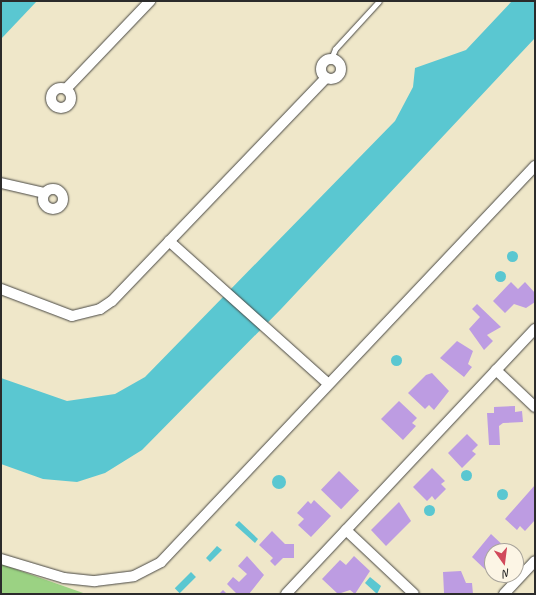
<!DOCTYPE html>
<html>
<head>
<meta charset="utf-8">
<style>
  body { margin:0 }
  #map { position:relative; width:536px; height:595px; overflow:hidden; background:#efe7c9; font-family:Caveat,sans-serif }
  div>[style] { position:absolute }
  .green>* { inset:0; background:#9bd283 }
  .water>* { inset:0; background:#5ac7d1; transform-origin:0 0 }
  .round { border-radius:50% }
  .building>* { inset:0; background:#bd9ce2; transform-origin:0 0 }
  .roads { filter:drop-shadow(0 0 1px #484743) drop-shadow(0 0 1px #484743) }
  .lane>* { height:5px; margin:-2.5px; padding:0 2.5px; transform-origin:2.5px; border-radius:2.5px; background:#fff }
  .street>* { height:10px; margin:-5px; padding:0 5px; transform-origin:5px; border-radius:5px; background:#fff }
  .street>.ring { margin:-5px; padding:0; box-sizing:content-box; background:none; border:10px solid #fff; border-radius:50% }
  span { translate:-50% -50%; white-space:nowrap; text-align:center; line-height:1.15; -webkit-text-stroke:3.5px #fcf5e5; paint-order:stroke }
  .frame { position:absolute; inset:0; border:2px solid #2b2b2b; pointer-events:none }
  .north { position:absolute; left:484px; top:543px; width:40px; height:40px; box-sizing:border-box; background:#fcf5e5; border:1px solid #a8a49b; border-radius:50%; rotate:166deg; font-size:11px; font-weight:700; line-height:16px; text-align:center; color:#2b2b2b }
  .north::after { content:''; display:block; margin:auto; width:14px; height:18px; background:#d1495b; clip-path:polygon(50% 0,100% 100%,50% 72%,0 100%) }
</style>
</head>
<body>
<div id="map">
  <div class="green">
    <i style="clip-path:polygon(1px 564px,86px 594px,1px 594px)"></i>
  </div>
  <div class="water">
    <i style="clip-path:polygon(1px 1px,37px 1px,1px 39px)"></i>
    <i style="clip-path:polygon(512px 1px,535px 1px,535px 38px,282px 308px,142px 450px,105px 473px,77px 482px,43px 479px,1px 464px,1px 378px,67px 401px,115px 394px,145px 377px,395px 121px,413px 87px,415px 68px,466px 50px)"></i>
    <i class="round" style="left:506.5px;top:250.5px;width:11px;height:11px"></i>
    <i class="round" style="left:494.5px;top:270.5px;width:11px;height:11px"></i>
    <i class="round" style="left:390.5px;top:354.5px;width:11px;height:11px"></i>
    <i class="round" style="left:460.5px;top:469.5px;width:11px;height:11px"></i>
    <i class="round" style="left:272px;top:475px;width:14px;height:14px"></i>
    <i class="round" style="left:496.5px;top:488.5px;width:11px;height:11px"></i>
    <i class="round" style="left:423.5px;top:504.5px;width:11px;height:11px"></i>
    <i style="clip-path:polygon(239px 521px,258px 539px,255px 543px,235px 525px)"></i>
    <i style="clip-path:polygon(217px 546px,222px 550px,210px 562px,206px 558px)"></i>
    <i style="left:191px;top:572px;width:7px;height:23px;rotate:45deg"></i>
    <i style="clip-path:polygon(370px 577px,381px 586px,377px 594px,365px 583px)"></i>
  </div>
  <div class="building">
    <i style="clip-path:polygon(511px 282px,518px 289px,525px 282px,535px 293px,535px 302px,526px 308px,514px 304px,505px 313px,493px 301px)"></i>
    <i style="clip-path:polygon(477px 304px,501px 327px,487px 335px,493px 341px,484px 350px,469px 329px,480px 317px,472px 309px)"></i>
    <i style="clip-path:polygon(457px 341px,473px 351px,468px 364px,472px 367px,464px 377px,440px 358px)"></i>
    <i style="clip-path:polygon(432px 373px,449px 391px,434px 410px,429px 405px,425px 409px,408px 393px,426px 375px)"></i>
    <i style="clip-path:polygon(399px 401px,417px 418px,412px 423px,416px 426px,403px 440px,381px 419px)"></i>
    <i style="clip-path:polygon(515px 406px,515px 412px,522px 411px,523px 422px,503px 423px,499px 426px,500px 445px,489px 445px,487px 413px,494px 413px,494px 407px)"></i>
    <i style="clip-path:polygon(467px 434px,478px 445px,472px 451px,476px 454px,462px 468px,448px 453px)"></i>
    <i style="clip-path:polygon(432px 468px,445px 481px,441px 484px,446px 489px,435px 500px,432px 496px,427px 501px,413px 487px)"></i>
    <i style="left:339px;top:471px;width:28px;height:26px;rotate:44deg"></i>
    <i style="clip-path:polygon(535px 485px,535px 520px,525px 531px,520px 526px,517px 530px,505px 519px)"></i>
    <i style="clip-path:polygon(314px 500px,331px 516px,311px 537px,298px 525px,304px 519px,297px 513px,308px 501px,311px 504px)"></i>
    <i style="clip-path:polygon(399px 502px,411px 521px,386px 546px,371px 530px)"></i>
    <i style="clip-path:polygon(272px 531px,285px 544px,294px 544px,294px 558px,283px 558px,275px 566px,270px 561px,273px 558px,259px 545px)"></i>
    <i style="clip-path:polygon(491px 534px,509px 551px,492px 551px,491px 575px,472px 557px)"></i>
    <i style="clip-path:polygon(247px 556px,264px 575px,249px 594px,237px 594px,227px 584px,233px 577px,239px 582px,247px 574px,238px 566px)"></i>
    <i style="clip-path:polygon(354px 556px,370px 571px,355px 594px,350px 590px,338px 594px,322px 579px,340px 560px,346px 565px)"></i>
    <i style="clip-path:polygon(461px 571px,466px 583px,472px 583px,473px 594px,444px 593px,443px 572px)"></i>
    <i style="clip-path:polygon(223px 590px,227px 594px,219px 594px)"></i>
  </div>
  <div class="roads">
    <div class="lane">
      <i style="left:331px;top:59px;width:11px;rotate:-68deg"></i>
      <i style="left:335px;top:49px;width:65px;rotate:-47.5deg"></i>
    </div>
    <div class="street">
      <i class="ring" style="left:321px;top:59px;width:10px;height:10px"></i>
      <i class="ring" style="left:51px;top:88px;width:10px;height:10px"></i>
      <i style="left:66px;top:89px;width:122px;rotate:-46.3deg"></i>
      <i style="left:1px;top:183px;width:44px;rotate:13.1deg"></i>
      <i class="ring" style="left:43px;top:189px;width:10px;height:10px"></i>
      <i style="left:169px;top:241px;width:212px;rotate:41.9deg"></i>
      <i style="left:1px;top:289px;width:76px;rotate:20.8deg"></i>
      <i style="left:72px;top:316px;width:29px;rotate:-14deg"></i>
      <i style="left:100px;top:309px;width:14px;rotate:-34deg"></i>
      <i style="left:112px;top:301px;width:309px;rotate:-46.2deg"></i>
      <i style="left:496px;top:370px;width:54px;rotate:43.5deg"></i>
      <i style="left:346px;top:530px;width:93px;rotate:43.3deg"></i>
      <i style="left:1px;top:559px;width:66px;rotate:16.8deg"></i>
      <i style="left:64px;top:578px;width:31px;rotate:6deg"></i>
      <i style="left:95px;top:581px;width:39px;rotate:-7deg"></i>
      <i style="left:134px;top:576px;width:30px;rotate:-27deg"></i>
      <i style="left:161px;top:562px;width:545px;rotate:-46.64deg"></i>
      <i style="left:286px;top:594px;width:364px;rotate:-46.8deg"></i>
      <i style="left:504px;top:594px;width:45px;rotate:-46.8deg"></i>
    </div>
  </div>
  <div class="frame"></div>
  <div class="north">N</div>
</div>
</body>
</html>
